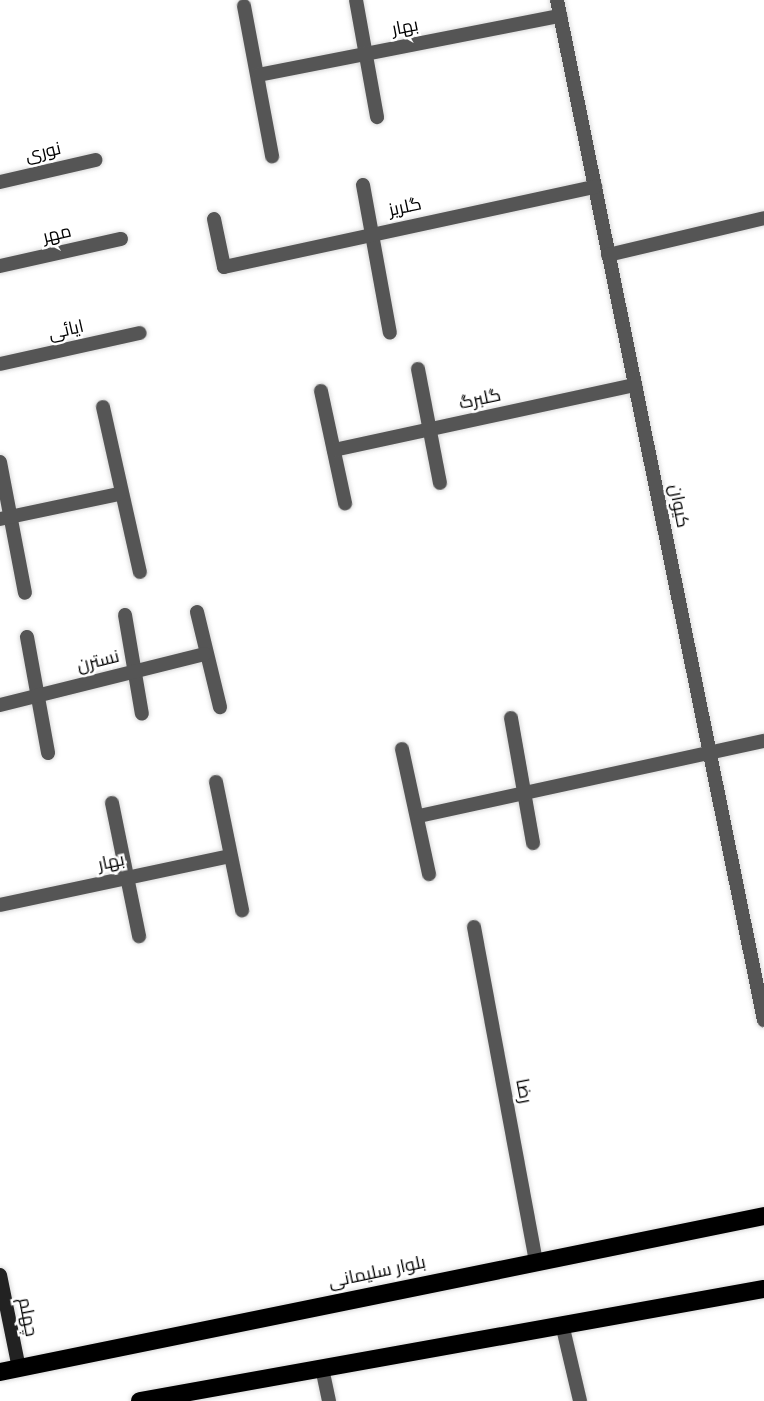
<!DOCTYPE html>
<html>
<head>
<meta charset="utf-8">
<style>
  body { margin:0 }
  #map { position:relative; width:764px; height:1401px; overflow:hidden; background:#fff; font-family:Raleway,Cairo,sans-serif }
  div>[style] { position:absolute }
  .roads { filter:drop-shadow(0 0 2px #dbdbdb) drop-shadow(0 0 2px #dbdbdb) }
  .street>* { height:14px; margin:-7px; padding:0 7px; transform-origin:7px; border-radius:7px; background:#555 }
  .secondary>* { height:14px; margin:-7px; padding:0 7px; transform-origin:7px; border-radius:7px; background:#222 }
  .primary>* { height:18px; margin:-9px; padding:0 9px; transform-origin:9px; border-radius:9px; background:#000 }
  span { translate:-50% -50%; white-space:nowrap; text-align:center; line-height:1.15; -webkit-text-stroke:5px #fff; paint-order:stroke }
  .street-label { font-size:18px; color:#000 }
</style>
</head>
<body>
<div id="map">
  <div class="roads">
    <div class="street">
      <i style="left:356px;top:0;width:119px;rotate:79.8deg"></i>
      <i style="left:557px;top:0;width:1041px;rotate:78.53deg"></i>
      <i style="left:244px;top:6px;width:153px;rotate:79.4deg"></i>
      <i style="left:258px;top:75px;width:308px;rotate:-11.1deg"></i>
      <i style="left:0;top:182px;width:98px;rotate:-13deg"></i>
      <i style="left:363px;top:185px;width:150px;rotate:79.7deg"></i>
      <i style="left:214px;top:219px;width:49px;rotate:78.2deg"></i>
      <i style="left:224px;top:267px;width:380px;rotate:-12.2deg"></i>
      <i style="left:608px;top:255px;width:160px;rotate:-13.3deg"></i>
      <i style="left:0;top:266px;width:124px;rotate:-12.6deg"></i>
      <i style="left:0;top:364px;width:143px;rotate:-12.5deg"></i>
      <i style="left:418px;top:369px;width:116px;rotate:79.1deg"></i>
      <i style="left:321px;top:391px;width:115px;rotate:77.9deg"></i>
      <i style="left:103px;top:407px;width:169px;rotate:77.4deg"></i>
      <i style="left:334px;top:450px;width:308px;rotate:-12.2deg"></i>
      <i style="left:0;top:462px;width:133px;rotate:79.2deg"></i>
      <i style="left:0;top:519px;width:122px;rotate:-11.9deg"></i>
      <i style="left:197px;top:612px;width:98px;rotate:76.4deg"></i>
      <i style="left:125px;top:615px;width:100px;rotate:80.3deg"></i>
      <i style="left:27px;top:637px;width:118px;rotate:79.7deg"></i>
      <i style="left:0;top:705px;width:211px;rotate:-14deg"></i>
      <i style="left:511px;top:718px;width:127px;rotate:80deg"></i>
      <i style="left:402px;top:749px;width:128px;rotate:77.8deg"></i>
      <i style="left:216px;top:782px;width:131px;rotate:78.5deg"></i>
      <i style="left:112px;top:803px;width:136px;rotate:78.5deg"></i>
      <i style="left:419px;top:816px;width:353px;rotate:-12.3deg"></i>
      <i style="left:0;top:905px;width:235px;rotate:-12deg"></i>
      <i style="left:474px;top:927px;width:341px;rotate:79.5deg"></i>
      <i style="left:562px;top:1324px;width:79px;rotate:76.8deg"></i>
      <i style="left:322px;top:1368px;width:34px;rotate:78deg"></i>
    </div>
    <div class="secondary">
      <i style="left:0;top:1275px;width:95px;rotate:78.5deg"></i>
    </div>
    <div class="primary">
      <i style="left:0;top:1372px;width:780px;rotate:-11.54deg"></i>
      <i style="left:140px;top:1401px;width:634px;rotate:-10.18deg"></i>
    </div>
  </div>
  <div class="street-label">
    <span style="left:405px;top:27px;rotate:-11deg">بهار</span>
    <span style="left:43px;top:152px;rotate:-13deg">نوری</span>
    <span style="left:405px;top:207px;rotate:-12deg">گلریز</span>
    <span style="left:57px;top:234px;rotate:-13deg">مهر</span>
    <span style="left:66px;top:330px;rotate:-13deg">ایائی</span>
    <span style="left:480px;top:399px;rotate:-12deg">گلبرگ</span>
    <span style="left:679px;top:506px;rotate:79deg">کیوان</span>
    <span style="left:98px;top:661px;rotate:-14deg">نسترن</span>
    <span style="left:111px;top:862px;rotate:-12deg">بهار</span>
    <span style="left:524px;top:1091px;rotate:79deg">رضا</span>
    <span style="left:377px;top:1272px;rotate:-12deg">بلوار سلیمانی</span>
    <span style="left:28px;top:1317px;rotate:79deg">چهلم</span>
  </div>
</div>
</body>
</html>
